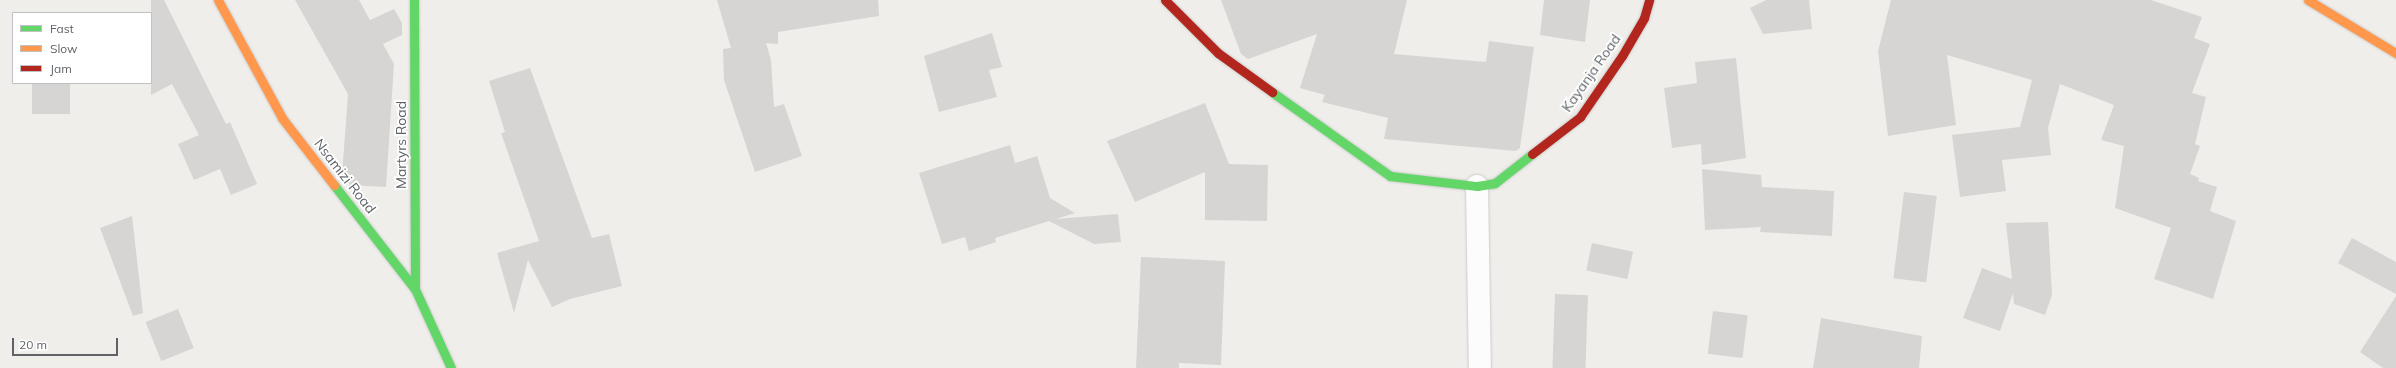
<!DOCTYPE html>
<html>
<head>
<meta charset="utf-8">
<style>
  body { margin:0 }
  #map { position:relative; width:2396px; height:368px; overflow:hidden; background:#efeeea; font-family:Mulish,sans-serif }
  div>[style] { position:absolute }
  .building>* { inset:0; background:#d6d5d3; transform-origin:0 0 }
  .roads { filter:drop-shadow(0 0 1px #cbcccc) drop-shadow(0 0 1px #cbcccc) }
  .street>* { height:22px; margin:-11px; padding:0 11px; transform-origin:11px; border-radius:11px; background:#fdfcfc }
  .fast>* { height:9px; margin:-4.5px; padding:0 4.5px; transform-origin:4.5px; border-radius:4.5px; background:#63d668 }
  .slow>* { height:9px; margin:-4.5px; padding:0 4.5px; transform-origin:4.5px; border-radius:4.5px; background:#ff974d }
  .jam>* { height:9px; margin:-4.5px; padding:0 4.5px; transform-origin:4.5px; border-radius:4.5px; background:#b3261e }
  span { translate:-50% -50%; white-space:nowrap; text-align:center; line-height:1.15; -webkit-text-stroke:3.5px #fff; paint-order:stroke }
  .street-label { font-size:14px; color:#5f6368 }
  .legend { position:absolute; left:12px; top:12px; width:140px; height:72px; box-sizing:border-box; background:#fff; border:1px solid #bfc1c3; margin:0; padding:5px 7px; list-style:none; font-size:12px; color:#5f6368 }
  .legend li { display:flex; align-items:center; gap:8px; height:20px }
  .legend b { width:20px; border:1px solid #bfc1c3 }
  .scale { position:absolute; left:12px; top:338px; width:106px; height:18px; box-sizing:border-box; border:2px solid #5f6368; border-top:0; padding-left:5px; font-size:12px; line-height:14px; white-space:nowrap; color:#5f6368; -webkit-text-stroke:3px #fff; paint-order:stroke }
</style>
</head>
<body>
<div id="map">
  <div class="building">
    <i style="clip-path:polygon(151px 0,164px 0,226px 124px,230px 122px,257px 184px,231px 195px,220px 169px,194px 180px,178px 144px,199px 135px,172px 84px,151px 95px)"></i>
    <i style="clip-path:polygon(295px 0,359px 0,370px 20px,394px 9px,402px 23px,402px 35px,383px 44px,394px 64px,386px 187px,350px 185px,342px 175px,348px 94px)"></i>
    <i style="clip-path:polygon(717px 0,878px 0,879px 16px,778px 32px,778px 44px,766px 43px,771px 60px,774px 107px,784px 104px,802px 156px,755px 172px,724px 80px,723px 49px,731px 48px)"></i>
    <i style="clip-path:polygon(1221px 0,1407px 0,1394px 54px,1486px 62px,1489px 41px,1534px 47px,1520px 148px,1516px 151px,1384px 139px,1388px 118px,1322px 102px,1325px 95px,1300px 88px,1317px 34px,1248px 59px,1241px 54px)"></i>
    <i style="clip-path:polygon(1544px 0,1590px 0,1585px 42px,1540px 35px)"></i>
    <i style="clip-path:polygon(1766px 0,1809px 0,1812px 29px,1763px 34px,1750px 8px)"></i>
    <i style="clip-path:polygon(1891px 0,2151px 0,2202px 17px,2194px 38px,2210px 44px,2192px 93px,2206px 97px,2195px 144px,2200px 146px,2190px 174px,2199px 178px,2198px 181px,2217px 187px,2210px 211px,2236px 221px,2213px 299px,2154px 279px,2171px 228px,2115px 208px,2124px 146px,2101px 140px,2114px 105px,2060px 84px,2048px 128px,2051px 155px,2002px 160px,2006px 191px,1960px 197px,1952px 135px,2020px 127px,2032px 80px,1947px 55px,1956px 125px,1888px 136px,1878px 51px)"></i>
    <i style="clip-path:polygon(992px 33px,1002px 67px,989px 70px,997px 97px,939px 112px,924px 56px)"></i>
    <i style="clip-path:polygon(1736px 58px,1746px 158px,1702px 165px,1701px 144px,1672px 148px,1664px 88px,1697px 83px,1695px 62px)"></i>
    <i style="clip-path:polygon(530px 68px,592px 238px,609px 234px,622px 286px,570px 299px,552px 307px,528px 260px,514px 313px,497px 253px,539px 241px,501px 133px,505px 132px,489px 81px)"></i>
    <i style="left:32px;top:83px;width:38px;height:31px"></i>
    <i style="clip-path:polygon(1205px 103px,1229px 164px,1268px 165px,1267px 221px,1205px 220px,1205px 172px,1135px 202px,1107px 141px)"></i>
    <i style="clip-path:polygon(1010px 145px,1015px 163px,1037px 156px,1050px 198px,1075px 213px,1056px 219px,1118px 214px,1121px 242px,1094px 244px,1049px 221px,995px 238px,996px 242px,969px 251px,965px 237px,942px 244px,919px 173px)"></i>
    <i style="clip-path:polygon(1702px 169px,1761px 175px,1762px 187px,1834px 191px,1832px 236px,1760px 232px,1761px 227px,1705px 230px)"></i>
    <i style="left:1904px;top:192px;width:33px;height:87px;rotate:7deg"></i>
    <i style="clip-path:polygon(132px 216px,143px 313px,133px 316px,100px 228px)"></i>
    <i style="clip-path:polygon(2048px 222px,2052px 295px,2045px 315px,2014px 304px,2013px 293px,2000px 331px,1963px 318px,1982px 268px,2012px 279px,2006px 223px)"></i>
    <i style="clip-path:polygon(2352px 238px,2396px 262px,2396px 294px,2338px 263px)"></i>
    <i style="left:1592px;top:243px;width:42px;height:28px;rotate:12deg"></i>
    <i style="clip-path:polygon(1141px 257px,1225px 261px,1221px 365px,1179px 363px,1179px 368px,1136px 368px)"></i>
    <i style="left:1555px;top:294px;width:33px;height:74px;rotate:2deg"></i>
    <i style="clip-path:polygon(2396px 296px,2396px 368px,2383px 368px,2360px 352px)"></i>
    <i style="left:178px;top:309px;width:42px;height:35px;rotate:68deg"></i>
    <i style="left:1713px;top:311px;width:35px;height:43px;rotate:7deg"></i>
    <i style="clip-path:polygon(1821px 318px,1922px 336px,1919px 368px,1813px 368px)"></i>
  </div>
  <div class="roads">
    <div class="street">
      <i style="left:1477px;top:186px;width:182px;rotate:89.1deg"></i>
    </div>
    <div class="fast">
      <i style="left:414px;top:0;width:289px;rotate:89.8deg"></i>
      <i style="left:1272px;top:92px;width:145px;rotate:35.4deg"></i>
      <i style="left:1390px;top:176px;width:88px;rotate:6.6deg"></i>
      <i style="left:1477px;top:186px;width:18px;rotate:-9deg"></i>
      <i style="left:1495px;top:183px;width:47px;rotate:-38.1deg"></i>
      <i style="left:334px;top:185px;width:132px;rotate:52.1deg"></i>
      <i style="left:415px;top:289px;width:87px;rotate:65.5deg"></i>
    </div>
    <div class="slow">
      <i style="left:218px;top:0;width:134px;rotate:61.5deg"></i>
      <i style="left:282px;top:118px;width:85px;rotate:52.2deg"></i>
      <i style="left:2308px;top:0;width:103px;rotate:31.1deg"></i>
    </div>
    <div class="jam">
      <i style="left:1165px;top:0;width:75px;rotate:45deg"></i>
      <i style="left:1218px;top:53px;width:67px;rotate:35.8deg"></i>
      <i style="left:1532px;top:154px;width:61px;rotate:-37.6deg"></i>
      <i style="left:1580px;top:117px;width:74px;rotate:-55.5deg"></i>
      <i style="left:1622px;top:56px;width:44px;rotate:-59.9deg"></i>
      <i style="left:1644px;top:18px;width:19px;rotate:-74deg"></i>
    </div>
  </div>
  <div class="street-label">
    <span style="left:1591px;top:73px;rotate:-55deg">Kayanja Road</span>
    <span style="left:401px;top:145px;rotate:-90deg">Martyrs Road</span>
    <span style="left:345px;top:176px;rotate:52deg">Nsamizi Road</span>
  </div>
  <ul class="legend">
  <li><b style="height:5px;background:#63d668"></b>Fast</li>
  <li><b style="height:5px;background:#ff974d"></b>Slow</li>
  <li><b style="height:5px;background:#b3261e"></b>Jam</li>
  </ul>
  <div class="scale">20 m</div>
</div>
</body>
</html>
